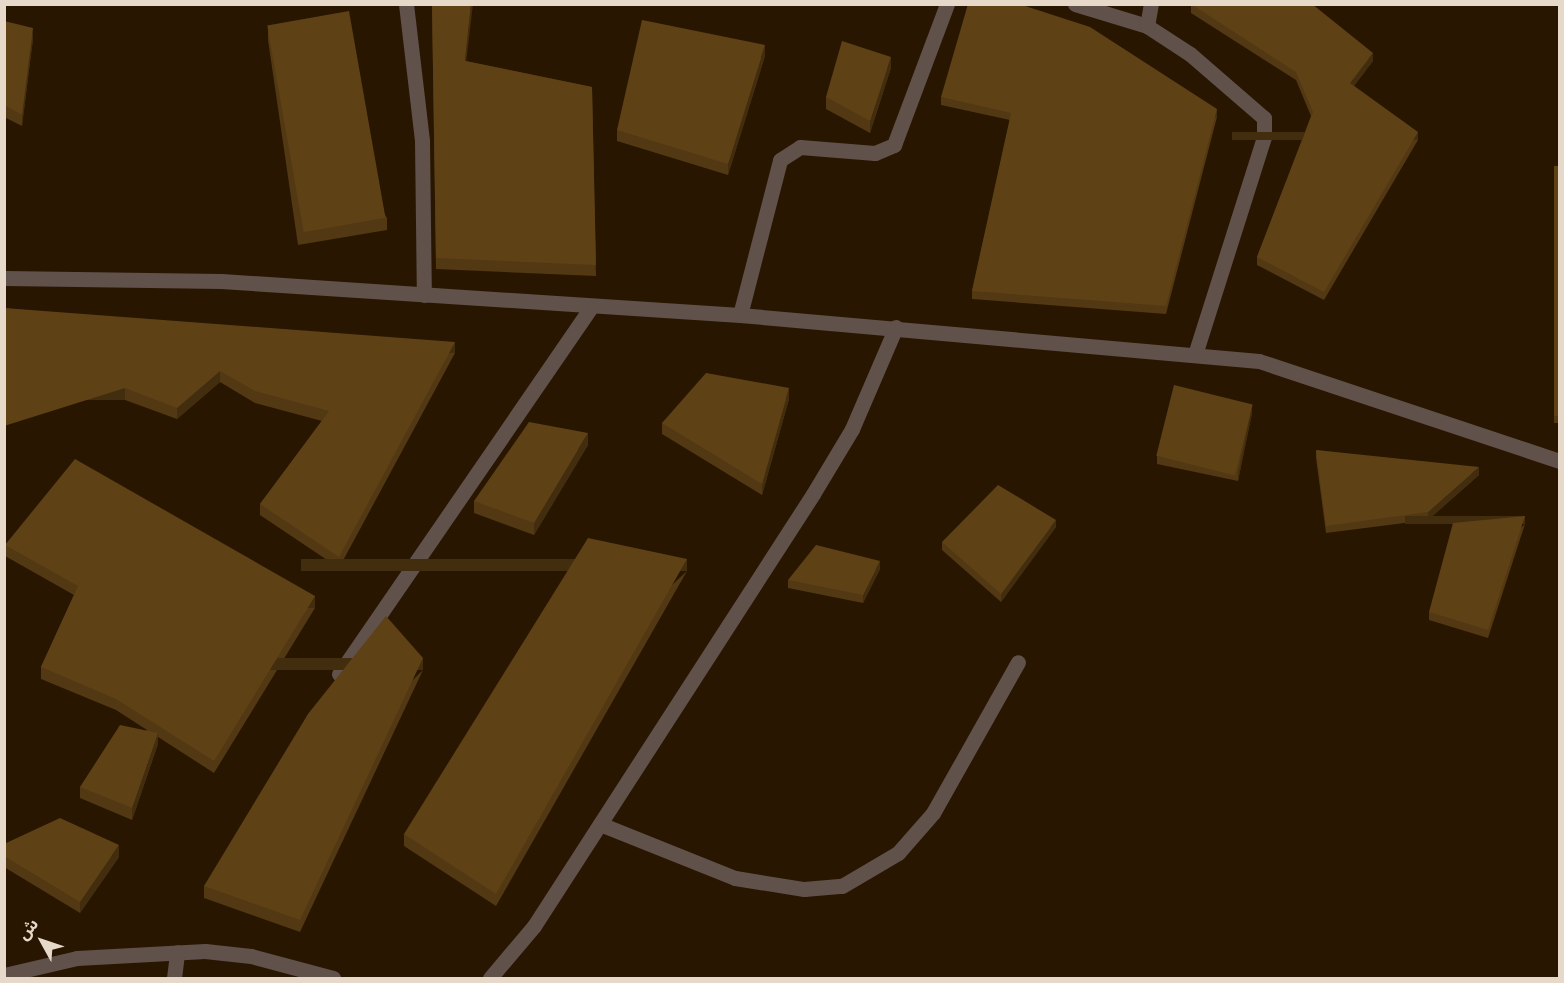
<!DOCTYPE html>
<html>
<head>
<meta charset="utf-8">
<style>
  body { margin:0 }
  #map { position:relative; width:1564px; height:983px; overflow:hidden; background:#291600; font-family:Figtree,"Noto Sans Arabic",sans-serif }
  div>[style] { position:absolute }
  .minor>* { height:15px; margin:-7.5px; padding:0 7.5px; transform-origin:7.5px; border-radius:7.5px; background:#60514b }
  .wall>* { inset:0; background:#523813; transform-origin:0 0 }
  .shaded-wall>* { inset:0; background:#422e0f; transform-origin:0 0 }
  .building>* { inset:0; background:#5f4116; transform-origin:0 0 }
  span { translate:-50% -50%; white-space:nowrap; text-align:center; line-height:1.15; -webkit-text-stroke:6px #291600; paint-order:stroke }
  .frame { position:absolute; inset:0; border:6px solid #e7d9ca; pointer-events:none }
  .north { position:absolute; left:12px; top:911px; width:60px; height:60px; -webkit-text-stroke:4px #291600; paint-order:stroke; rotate:310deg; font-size:16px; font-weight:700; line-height:24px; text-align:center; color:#e7d9ca }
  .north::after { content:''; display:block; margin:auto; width:21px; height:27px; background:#e7d9ca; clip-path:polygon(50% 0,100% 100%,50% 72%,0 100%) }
</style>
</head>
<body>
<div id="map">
  <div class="minor">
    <i style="left:406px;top:4px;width:138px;rotate:83.3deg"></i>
    <i style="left:422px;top:141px;width:154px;rotate:89.3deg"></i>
    <i style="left:1075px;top:4px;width:75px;rotate:17deg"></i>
    <i style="left:1147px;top:26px;width:51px;rotate:33.1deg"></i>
    <i style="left:1190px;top:54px;width:98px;rotate:40.9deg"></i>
    <i style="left:1264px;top:118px;width:19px;rotate:90deg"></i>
    <i style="left:1264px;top:137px;width:228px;rotate:107.6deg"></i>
    <i style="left:1147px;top:26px;width:22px;rotate:-80deg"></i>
    <i style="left:4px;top:278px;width:217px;rotate:0.8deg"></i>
    <i style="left:221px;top:281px;width:520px;rotate:3.75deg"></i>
    <i style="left:740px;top:315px;width:521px;rotate:5.07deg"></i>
    <i style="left:1259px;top:361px;width:317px;rotate:18.4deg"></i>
    <i style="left:740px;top:315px;width:160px;rotate:-75.5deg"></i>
    <i style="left:780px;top:160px;width:24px;rotate:-33deg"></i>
    <i style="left:800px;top:147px;width:75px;rotate:4.6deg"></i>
    <i style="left:875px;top:153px;width:21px;rotate:-23deg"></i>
    <i style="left:894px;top:145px;width:151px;rotate:-69.4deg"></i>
    <i style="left:339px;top:674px;width:444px;rotate:-55.5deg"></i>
    <i style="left:600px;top:824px;width:145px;rotate:21.8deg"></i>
    <i style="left:735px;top:878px;width:70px;rotate:9.1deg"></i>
    <i style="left:804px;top:889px;width:38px;rotate:-5deg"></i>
    <i style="left:842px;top:886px;width:65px;rotate:-30.5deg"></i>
    <i style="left:898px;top:853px;width:53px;rotate:-48.8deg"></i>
    <i style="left:933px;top:813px;width:173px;rotate:-60.6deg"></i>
    <i style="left:4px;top:975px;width:75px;rotate:-13.1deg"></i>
    <i style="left:77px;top:958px;width:128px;rotate:-3.1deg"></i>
    <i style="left:205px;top:951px;width:46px;rotate:6.2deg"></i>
    <i style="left:251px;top:956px;width:85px;rotate:15deg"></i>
    <i style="left:174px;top:978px;width:26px;rotate:-83deg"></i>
    <i style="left:490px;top:978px;width:68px;rotate:-49.8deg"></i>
    <i style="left:534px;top:926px;width:514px;rotate:-57.14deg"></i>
    <i style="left:813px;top:494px;width:76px;rotate:-59deg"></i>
    <i style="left:852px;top:429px;width:111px;rotate:-66.7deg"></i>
  </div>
  <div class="wall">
    <i style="clip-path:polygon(432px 4px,466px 61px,592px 87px,596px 276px,436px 269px)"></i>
    <i style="clip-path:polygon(1191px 4px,1373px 61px,1354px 86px,1418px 140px,1324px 300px,1257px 265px,1257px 257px,1311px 116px,1296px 80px,1191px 13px)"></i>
    <i style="clip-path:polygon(4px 21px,33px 39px,22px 126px,4px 117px)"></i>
    <i style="clip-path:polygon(268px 28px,387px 218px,387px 230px,298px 245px,268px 40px)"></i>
    <i style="clip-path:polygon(765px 56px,728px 175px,617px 141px,617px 130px)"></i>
    <i style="clip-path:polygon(891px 68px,870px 133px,826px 109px,826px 97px)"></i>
    <i style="clip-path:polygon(941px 97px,1217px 117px,1166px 314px,972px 299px,972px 291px,1010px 120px,941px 105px)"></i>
    <i style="left:1554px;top:166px;width:6px;height:257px"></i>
    <i style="clip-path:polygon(4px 308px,455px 353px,339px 568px,260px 515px,260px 504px,322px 421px,255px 403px,220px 382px,177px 419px,125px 400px)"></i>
    <i style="clip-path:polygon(789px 399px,762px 495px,662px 434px,662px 423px)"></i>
    <i style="clip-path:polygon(1252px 413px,1238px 481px,1157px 464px,1157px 456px)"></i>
    <i style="clip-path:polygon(588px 445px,534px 535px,474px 513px,474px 501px)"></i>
    <i style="clip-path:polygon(1316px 450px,1479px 475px,1428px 520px,1326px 533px,1316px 458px)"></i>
    <i style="clip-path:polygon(1525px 524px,1488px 638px,1429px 620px,1429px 612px)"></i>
    <i style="clip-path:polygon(1056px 527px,1001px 602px,942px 550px,942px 542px)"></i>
    <i style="clip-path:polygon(5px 545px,315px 608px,214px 773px,158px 737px,158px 744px,132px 820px,80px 798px,80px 787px,147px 730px,116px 710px,41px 679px,41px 667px,74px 595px,5px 556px)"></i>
    <i style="clip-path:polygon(880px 569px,863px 603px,788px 588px,788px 580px)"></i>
    <i style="clip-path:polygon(687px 571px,496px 906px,404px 846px,404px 834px)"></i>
    <i style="clip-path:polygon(423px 670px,300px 932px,204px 898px,204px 886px)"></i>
    <i style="clip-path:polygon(4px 844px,119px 857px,80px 913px,4px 867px)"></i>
  </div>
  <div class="shaded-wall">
    <i style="clip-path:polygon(471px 4px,473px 4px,465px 72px,465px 61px)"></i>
    <i style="clip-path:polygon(33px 28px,33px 39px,22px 126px,22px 115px)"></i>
    <i style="clip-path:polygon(765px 45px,765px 56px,728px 175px,728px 164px)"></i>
    <i style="clip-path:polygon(1373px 53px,1373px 61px,1350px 91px,1350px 83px)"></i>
    <i style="clip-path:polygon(891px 57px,891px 68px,870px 133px,870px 121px)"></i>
    <i style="left:1217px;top:109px;width:8px;height:203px;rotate:90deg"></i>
    <i style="left:1418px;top:132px;width:8px;height:186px;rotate:90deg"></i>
    <i style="left:455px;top:342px;width:11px;height:244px;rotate:90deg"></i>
    <i style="clip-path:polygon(220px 371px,220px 382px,177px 419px,177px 408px)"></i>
    <i style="left:125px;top:388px;width:12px;height:127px;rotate:90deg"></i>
    <i style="clip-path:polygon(789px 388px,789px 399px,762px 495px,762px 484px)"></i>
    <i style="clip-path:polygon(1252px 405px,1252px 413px,1238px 481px,1238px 473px)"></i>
    <i style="clip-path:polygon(588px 433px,588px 445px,534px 535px,534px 523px)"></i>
    <i style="clip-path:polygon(1479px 467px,1479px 475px,1428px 520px,1428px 512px)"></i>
    <i style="left:1525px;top:516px;width:8px;height:120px;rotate:90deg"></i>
    <i style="clip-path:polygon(1056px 520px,1056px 527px,1001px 602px,1001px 594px)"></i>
    <i style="left:687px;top:559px;width:12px;height:386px;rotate:90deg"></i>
    <i style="clip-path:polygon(880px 561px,880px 569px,863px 603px,863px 595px)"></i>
    <i style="left:315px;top:596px;width:12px;height:193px;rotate:90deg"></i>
    <i style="left:423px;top:658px;width:12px;height:289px;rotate:90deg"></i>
    <i style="clip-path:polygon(158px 733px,158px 744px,132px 820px,132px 808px)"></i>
    <i style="clip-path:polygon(119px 845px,119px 857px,80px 913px,80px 902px)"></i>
  </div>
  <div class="building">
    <i style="clip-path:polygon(432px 4px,471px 4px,465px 61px,592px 87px,596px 265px,436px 258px)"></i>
    <i style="clip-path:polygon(968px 4px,1019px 4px,1090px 27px,1217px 109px,1166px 306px,972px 291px,1011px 113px,941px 97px)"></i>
    <i style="clip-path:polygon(1191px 4px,1312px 4px,1373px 53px,1350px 83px,1418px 132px,1324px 292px,1257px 257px,1313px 112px,1296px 72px)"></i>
    <i style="left:349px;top:11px;width:210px;height:83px;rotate:80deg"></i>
    <i style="clip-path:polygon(642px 20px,765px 45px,728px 164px,617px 130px)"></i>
    <i style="clip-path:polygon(4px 21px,33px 28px,22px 115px,4px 105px)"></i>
    <i style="clip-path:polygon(842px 41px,891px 57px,870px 121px,826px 97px)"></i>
    <i style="left:1554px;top:166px;width:6px;height:250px"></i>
    <i style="clip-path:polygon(4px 308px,455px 342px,339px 557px,260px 504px,329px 411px,255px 391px,220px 371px,177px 408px,125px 388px,4px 426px)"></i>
    <i style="clip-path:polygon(706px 373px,789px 388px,762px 484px,662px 423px)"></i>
    <i style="left:1174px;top:385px;width:81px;height:73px;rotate:14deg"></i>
    <i style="clip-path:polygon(529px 422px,588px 433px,534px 523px,474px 501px)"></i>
    <i style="clip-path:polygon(1316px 450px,1479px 467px,1428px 512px,1326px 526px)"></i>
    <i style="clip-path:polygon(75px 459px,315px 596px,214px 761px,116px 699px,41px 667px,78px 586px,5px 545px)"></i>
    <i style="clip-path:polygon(998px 485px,1056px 520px,1001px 594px,942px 542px)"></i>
    <i style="clip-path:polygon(1525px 516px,1488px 630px,1429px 612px,1453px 523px)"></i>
    <i style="clip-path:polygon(588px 538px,687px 559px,496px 894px,404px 834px)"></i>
    <i style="clip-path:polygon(816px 545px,880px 561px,863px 595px,788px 580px)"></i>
    <i style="clip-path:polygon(386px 616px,423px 658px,300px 920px,204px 886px,308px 714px)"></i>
    <i style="clip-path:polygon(120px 725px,158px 733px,132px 808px,80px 787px)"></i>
    <i style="clip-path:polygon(60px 818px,119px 845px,80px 902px,4px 856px,4px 844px)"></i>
  </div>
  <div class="frame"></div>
  <div class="north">ش</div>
</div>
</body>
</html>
